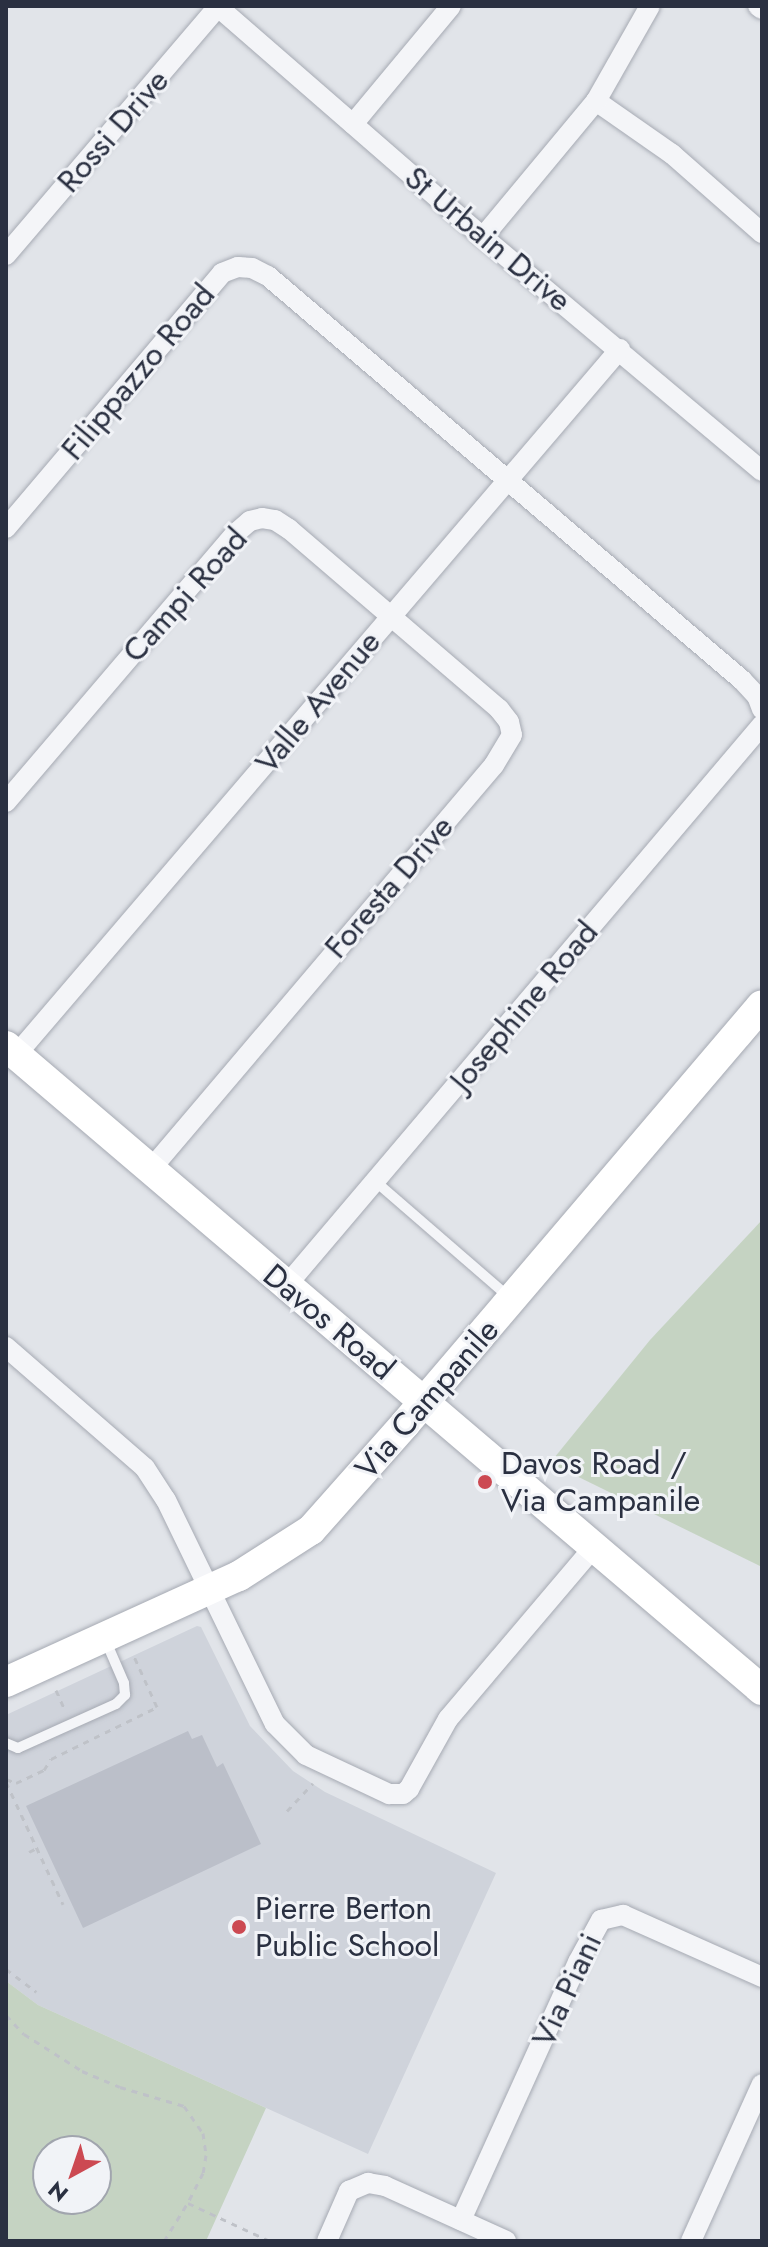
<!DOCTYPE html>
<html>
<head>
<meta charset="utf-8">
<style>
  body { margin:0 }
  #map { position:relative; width:768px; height:2247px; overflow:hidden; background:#e1e4e9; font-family:Jost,sans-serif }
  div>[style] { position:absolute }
  .built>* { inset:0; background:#cfd3db }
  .green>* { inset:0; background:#c5d3c2 }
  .building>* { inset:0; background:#bbbfc9 }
  .path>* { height:3px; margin-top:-1.5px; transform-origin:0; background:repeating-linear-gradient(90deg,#bfc2c8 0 6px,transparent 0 12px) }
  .roads { filter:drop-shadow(0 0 2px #a6aab3) drop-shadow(0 0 2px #a6aab3) }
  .lane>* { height:10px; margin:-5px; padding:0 5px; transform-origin:5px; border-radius:5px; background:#f4f5f8 }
  .street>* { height:20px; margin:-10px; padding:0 10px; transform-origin:10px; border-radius:10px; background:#f4f5f8 }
  .secondary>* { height:30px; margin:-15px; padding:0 15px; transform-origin:15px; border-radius:15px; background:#fff }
  .dots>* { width:22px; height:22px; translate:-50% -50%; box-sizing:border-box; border:4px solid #f1f3f7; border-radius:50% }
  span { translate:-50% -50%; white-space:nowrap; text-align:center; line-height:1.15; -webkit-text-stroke:6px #f1f3f7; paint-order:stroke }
  .street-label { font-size:32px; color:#2a3041 }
  .poi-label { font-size:32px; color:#2a3041 }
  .left { translate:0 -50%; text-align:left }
  .frame { position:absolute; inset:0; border:8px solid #2a3041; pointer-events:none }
  .north { position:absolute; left:32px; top:2135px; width:80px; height:80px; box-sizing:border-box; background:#f1f3f7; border:2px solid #a1a5ae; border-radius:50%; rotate:220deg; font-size:22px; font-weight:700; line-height:32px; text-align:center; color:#2a3041 }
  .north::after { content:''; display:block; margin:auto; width:28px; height:36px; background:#cc4952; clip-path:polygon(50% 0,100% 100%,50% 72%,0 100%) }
</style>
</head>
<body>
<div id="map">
  <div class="built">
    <i style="clip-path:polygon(197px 1626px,201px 1627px,250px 1726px,293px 1771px,325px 1792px,496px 1873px,368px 2154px,38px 2005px,6px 1981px,6px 1715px)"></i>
  </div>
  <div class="green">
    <i style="clip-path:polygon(762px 1220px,762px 1567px,550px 1463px,650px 1340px)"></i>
    <i style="clip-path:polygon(evenodd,6px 1981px,38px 2005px,266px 2108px,206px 2241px,6px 2241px,6px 1981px,48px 2151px,96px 2151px,96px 2199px,48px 2199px,48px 2151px)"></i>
  </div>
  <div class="building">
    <i style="clip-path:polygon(188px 1731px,192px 1739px,202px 1735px,217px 1767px,223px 1763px,261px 1844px,83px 1928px,26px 1806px)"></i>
  </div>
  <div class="path">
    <i style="left:56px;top:1690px;width:24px;rotate:66deg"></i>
    <i style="left:6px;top:1779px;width:11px;rotate:22deg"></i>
    <i style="left:16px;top:1783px;width:31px;rotate:-25deg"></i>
    <i style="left:44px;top:1770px;width:13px;rotate:-58deg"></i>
    <i style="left:51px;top:1759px;width:118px;rotate:-26.1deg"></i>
    <i style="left:157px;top:1707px;width:58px;rotate:-114.4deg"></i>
    <i style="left:6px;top:1782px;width:135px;rotate:65deg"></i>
    <i style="left:287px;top:1811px;width:38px;rotate:-47deg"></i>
    <i style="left:29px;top:1852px;width:9px;rotate:-27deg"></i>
    <i style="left:6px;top:1969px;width:38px;rotate:37deg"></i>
    <i style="left:6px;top:2015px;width:26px;rotate:47deg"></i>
    <i style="left:24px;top:2034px;width:69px;rotate:32.5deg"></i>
    <i style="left:82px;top:2071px;width:41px;rotate:22.8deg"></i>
    <i style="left:120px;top:2087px;width:67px;rotate:16.5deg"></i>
    <i style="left:184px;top:2106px;width:33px;rotate:55deg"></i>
    <i style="left:203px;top:2133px;width:22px;rotate:82deg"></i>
    <i style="left:206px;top:2155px;width:18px;rotate:99deg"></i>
    <i style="left:203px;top:2173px;width:34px;rotate:117deg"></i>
    <i style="left:188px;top:2203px;width:90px;rotate:24.9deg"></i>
    <i style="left:164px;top:2241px;width:44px;rotate:-58.1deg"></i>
  </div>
  <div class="roads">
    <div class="lane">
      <i style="left:375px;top:1181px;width:179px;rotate:40.9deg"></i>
      <i style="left:6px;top:1743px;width:13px;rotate:23deg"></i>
      <i style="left:18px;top:1748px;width:107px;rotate:-24.2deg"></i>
      <i style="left:116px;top:1704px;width:13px;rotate:-45deg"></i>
      <i style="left:125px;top:1695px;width:12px;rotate:-95deg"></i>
      <i style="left:124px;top:1683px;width:48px;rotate:-113.4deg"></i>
    </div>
    <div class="street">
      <i style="left:217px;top:6px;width:352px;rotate:41deg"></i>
      <i style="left:483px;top:237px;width:364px;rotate:40deg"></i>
      <i style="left:758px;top:6px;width:5px;rotate:37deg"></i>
      <i style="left:596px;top:101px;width:93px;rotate:34.9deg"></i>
      <i style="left:672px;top:154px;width:120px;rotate:41.3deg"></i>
      <i style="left:353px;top:124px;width:153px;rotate:-50.3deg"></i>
      <i style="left:483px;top:237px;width:177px;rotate:-50.3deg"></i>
      <i style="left:596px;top:101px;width:109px;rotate:-60.4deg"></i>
      <i style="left:6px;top:255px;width:328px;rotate:-49.5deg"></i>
      <i style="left:6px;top:528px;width:334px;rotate:-49.7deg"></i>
      <i style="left:222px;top:273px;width:17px;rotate:-21deg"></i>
      <i style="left:238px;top:267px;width:14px;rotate:4deg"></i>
      <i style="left:252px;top:268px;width:18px;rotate:27deg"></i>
      <i style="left:268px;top:276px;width:623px;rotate:40.44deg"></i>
      <i style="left:742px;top:680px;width:22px;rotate:47deg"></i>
      <i style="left:757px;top:696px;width:14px;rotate:69deg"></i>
      <i style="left:6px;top:802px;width:354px;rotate:-49.5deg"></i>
      <i style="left:236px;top:533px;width:18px;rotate:-41deg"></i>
      <i style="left:250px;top:521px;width:12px;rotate:-14deg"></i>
      <i style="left:262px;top:518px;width:13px;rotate:9deg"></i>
      <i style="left:275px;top:520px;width:17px;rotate:33deg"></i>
      <i style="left:289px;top:529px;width:277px;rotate:40.6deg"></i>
      <i style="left:499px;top:709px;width:16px;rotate:52deg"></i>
      <i style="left:509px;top:722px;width:13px;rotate:77deg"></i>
      <i style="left:512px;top:735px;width:35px;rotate:121deg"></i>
      <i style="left:494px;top:765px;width:531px;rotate:130.34deg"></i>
      <i style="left:16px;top:1055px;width:929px;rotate:-49.45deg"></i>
      <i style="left:286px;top:1286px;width:736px;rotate:-49.69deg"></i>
      <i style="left:6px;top:1347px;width:184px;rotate:41deg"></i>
      <i style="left:145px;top:1468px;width:38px;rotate:57deg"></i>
      <i style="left:166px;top:1500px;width:249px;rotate:64.1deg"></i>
      <i style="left:275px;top:1724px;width:44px;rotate:45deg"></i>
      <i style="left:306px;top:1755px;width:92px;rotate:25.2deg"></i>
      <i style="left:389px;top:1794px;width:14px"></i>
      <i style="left:403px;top:1794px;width:8px;rotate:-40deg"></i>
      <i style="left:409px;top:1789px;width:80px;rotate:-60.9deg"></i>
      <i style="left:448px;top:1719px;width:224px;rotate:-49.7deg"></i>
      <i style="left:461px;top:2220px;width:283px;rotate:-65.6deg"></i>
      <i style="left:578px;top:1962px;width:48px;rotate:-61.3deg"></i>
      <i style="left:601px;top:1920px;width:23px;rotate:-13deg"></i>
      <i style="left:623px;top:1915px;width:152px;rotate:24deg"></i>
      <i style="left:327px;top:2241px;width:55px;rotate:-66.3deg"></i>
      <i style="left:349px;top:2191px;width:21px;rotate:-23deg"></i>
      <i style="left:368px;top:2183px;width:17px;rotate:10deg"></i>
      <i style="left:385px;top:2186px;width:133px;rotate:24.4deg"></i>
      <i style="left:691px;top:2241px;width:172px;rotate:-65.7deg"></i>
    </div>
    <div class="secondary">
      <i style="left:6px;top:1046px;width:993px;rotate:40.43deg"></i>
      <i style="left:6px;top:1682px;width:256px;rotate:-24.5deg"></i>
      <i style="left:239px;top:1576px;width:85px;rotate:-32.6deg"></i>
      <i style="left:311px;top:1530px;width:142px;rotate:-48.4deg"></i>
      <i style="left:405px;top:1424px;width:550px;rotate:-49.57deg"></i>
    </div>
  </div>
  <div class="dots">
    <i style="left:485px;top:1482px;background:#cc4952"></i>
    <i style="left:239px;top:1927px;background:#cc4952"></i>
  </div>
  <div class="street-label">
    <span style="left:113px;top:131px;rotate:-49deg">Rossi Drive</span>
    <span style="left:488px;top:239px;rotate:40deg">St Urbain Drive</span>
    <span style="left:138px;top:372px;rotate:-50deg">Filippazzo Road</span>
    <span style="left:185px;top:595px;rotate:-48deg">Campi Road</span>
    <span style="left:318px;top:702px;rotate:-50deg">Valle Avenue</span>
    <span style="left:389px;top:887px;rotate:-49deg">Foresta Drive</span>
    <span style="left:524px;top:1006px;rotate:-50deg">Josephine Road</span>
    <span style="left:329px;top:1322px;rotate:40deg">Davos Road</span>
    <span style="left:427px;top:1399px;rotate:-49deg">Via Campanile</span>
    <span style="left:567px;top:1990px;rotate:-65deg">Via Piani</span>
  </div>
  <div class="poi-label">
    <span class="left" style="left:501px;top:1482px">Davos Road /<br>Via Campanile</span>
    <span class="left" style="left:255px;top:1927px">Pierre Berton<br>Public School</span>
  </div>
  <div class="frame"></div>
  <div class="north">N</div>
</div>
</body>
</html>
